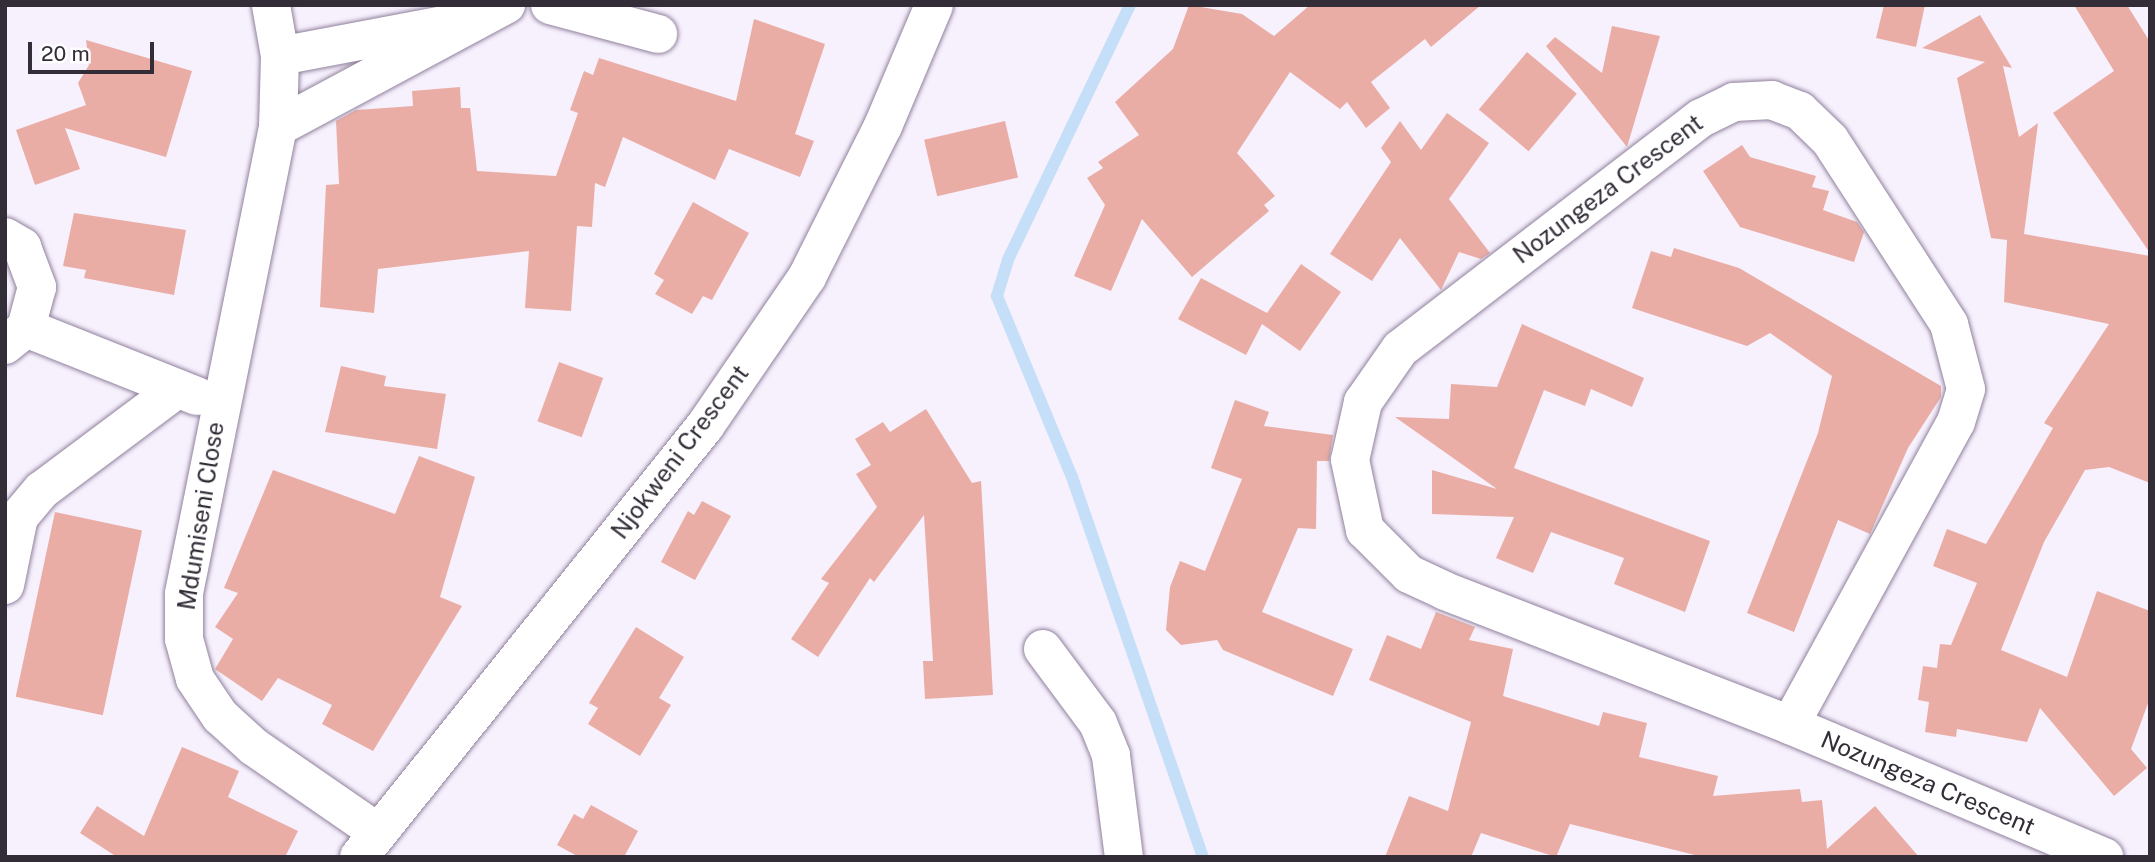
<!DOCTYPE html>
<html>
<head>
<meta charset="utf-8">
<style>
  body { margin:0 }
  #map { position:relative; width:2155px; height:862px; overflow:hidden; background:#f7f0fd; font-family:"Public Sans",sans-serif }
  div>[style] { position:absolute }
  .stream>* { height:12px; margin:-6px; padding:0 6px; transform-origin:6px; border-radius:6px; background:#c4dff7 }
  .building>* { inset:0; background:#eaada6; transform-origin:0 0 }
  .roads { filter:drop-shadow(0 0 2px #90819d) drop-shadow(0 0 2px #90819d) }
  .minor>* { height:38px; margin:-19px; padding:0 19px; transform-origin:19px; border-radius:19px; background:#fff }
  span { translate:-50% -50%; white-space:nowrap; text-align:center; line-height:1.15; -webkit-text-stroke:5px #fff; paint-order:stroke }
  .street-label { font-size:24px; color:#332d38 }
  .frame { position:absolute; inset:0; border:7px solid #332d38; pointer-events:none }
  .scale { position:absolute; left:28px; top:42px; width:126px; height:32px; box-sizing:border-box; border:4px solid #332d38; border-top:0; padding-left:9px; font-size:21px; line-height:24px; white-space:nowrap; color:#332d38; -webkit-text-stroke:5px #fff; paint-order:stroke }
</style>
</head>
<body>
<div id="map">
  <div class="stream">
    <i style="left:1130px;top:5px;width:283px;rotate:115.6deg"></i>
    <i style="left:1008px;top:260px;width:38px;rotate:107deg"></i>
    <i style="left:997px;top:296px;width:196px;rotate:67.5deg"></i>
    <i style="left:1072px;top:477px;width:402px;rotate:71deg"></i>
  </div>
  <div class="building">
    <i style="clip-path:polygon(1189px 5px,1242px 14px,1274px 36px,1310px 5px,1481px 5px,1431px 47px,1425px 39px,1371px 82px,1390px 108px,1366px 128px,1347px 102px,1340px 109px,1290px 72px,1237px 153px,1275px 196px,1264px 205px,1269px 211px,1192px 277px,1142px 219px,1111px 291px,1074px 276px,1105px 205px,1087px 178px,1103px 168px,1098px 162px,1139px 135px,1115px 102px,1173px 49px)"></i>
    <i style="clip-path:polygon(1884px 5px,1925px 5px,1916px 47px,1876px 38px)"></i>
    <i style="clip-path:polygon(2074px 5px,2127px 5px,2150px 42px,2150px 253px,2053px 113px,2114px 71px)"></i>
    <i style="clip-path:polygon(1980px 15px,2012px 68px,2003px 66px,2019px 137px,2038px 123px,2024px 234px,2150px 256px,2150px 483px,2109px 467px,2085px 470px,2044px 542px,2001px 650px,2067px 677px,2097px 591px,2150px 611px,2150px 698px,2131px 749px,2147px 768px,2114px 796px,2040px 708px,2027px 742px,1957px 729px,1956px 737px,1925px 732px,1929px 702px,1918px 700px,1923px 666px,1937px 668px,1940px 644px,1951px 645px,1977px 583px,1933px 566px,1947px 529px,1986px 544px,2053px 428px,2044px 423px,2109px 324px,2004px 302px,2007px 240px,1991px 238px,1957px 78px,1985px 62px,1922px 48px)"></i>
    <i style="clip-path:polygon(754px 19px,825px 44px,795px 134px,814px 141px,800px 177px,729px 149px,715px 180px,623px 137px,605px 187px,595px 183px,592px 227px,577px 226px,571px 311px,525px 308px,529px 251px,378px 269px,374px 313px,320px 307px,326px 185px,339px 184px,336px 121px,356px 110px,413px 106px,412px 91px,460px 87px,461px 108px,470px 108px,477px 171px,556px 176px,578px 113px,570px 110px,584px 71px,593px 75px,599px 58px,736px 101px)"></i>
    <i style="clip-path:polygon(1612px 26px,1660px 36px,1627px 147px,1546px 46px,1555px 37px,1602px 73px)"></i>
    <i style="clip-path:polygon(86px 40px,192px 71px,166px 157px,65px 128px,80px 169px,35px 185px,16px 130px,86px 105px,78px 83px,89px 65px)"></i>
    <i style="left:1527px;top:52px;width:65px;height:75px;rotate:40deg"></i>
    <i style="clip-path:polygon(1447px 113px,1489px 143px,1449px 199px,1490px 253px,1481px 259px,1459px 252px,1441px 290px,1400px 238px,1372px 281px,1330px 254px,1391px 162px,1381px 148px,1400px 121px,1421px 150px)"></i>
    <i style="left:1005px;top:121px;width:58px;height:83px;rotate:77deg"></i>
    <i style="clip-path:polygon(1742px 145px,1750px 157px,1816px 176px,1812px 187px,1829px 191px,1823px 210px,1857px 222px,1864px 232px,1854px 262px,1740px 227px,1703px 171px)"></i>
    <i style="clip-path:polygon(693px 202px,749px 233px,712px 300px,703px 296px,692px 314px,655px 294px,664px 280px,654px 274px)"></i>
    <i style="clip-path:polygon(74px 213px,186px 230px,174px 295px,84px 278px,86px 270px,63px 266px)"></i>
    <i style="clip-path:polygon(1674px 248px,1739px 268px,1941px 386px,1941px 397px,1908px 448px,1870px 534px,1838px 520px,1794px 632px,1747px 613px,1818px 433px,1832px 376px,1770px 333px,1747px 346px,1632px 308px,1651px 251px,1671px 257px)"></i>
    <i style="clip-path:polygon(1301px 264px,1341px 292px,1300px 351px,1262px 324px,1246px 355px,1178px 319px,1201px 278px,1267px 313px)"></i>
    <i style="clip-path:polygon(1522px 324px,1644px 378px,1632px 407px,1591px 389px,1585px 406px,1544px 390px,1514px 468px,1710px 541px,1685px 612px,1614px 584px,1624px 558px,1551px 532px,1533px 573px,1496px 558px,1514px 517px,1432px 514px,1432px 470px,1497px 489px,1395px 417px,1449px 419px,1451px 384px,1497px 387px)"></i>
    <i style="left:559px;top:362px;width:47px;height:63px;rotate:20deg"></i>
    <i style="clip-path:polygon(341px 366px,386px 376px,384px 386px,446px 394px,437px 449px,325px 432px)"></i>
    <i style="clip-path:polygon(1235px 400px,1269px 412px,1264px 426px,1333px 435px,1329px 461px,1317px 461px,1316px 529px,1298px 528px,1262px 612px,1353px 649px,1333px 696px,1223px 650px,1217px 640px,1181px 645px,1166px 630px,1170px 587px,1180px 561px,1205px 571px,1242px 479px,1211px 468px)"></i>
    <i style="clip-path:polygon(926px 409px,972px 483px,981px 481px,993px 695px,925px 699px,923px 661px,933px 661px,924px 515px,874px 582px,870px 578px,818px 657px,791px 639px,829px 583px,821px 579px,877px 507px,856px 474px,871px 465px,855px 439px,883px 422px,890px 432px)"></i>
    <i style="clip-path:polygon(419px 456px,475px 477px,440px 597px,462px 606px,373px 751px,322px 724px,332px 705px,278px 678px,262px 701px,215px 669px,233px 639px,215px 627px,238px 593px,224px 588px,273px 470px,395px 514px)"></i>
    <i style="clip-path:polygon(702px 501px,731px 516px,695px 580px,661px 562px,688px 511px,694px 515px)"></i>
    <i style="left:55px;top:512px;width:89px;height:189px;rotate:12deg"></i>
    <i style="clip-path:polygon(1436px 612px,1475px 627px,1469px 640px,1513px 649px,1503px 696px,1599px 726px,1603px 712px,1647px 723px,1639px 757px,1718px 776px,1713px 796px,1800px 789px,1802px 802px,1822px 800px,1827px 849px,1875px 806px,1919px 857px,1703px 857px,1570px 824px,1556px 857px,1481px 833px,1471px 857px,1385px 857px,1409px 796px,1448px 811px,1471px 722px,1369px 680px,1387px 635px,1421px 649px)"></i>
    <i style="clip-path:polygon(636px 627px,684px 657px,659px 698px,671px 705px,640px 756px,588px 724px,598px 708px,589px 703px)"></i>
    <i style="clip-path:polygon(182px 747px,239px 771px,228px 797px,298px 831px,285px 857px,117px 857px,80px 833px,97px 806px,144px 836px)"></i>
    <i style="clip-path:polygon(591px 805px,638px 831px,624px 857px,579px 857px,557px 845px,574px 814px,583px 819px)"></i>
  </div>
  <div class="roads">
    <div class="minor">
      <i style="left:271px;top:5px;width:52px;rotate:80deg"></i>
      <i style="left:280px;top:56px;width:71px;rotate:91.6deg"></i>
      <i style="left:278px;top:127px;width:476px;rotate:101.4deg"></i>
      <i style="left:184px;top:594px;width:45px;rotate:90deg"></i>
      <i style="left:184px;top:639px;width:41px;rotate:74.6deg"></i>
      <i style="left:195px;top:679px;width:45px;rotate:56deg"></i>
      <i style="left:220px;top:716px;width:46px;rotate:42.4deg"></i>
      <i style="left:254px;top:747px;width:150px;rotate:34.6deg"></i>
      <i style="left:550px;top:5px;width:112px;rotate:15deg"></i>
      <i style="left:280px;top:56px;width:183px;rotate:-10.7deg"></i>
      <i style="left:278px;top:127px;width:259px;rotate:-28.2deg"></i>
      <i style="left:5px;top:237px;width:20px;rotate:30deg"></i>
      <i style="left:22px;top:247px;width:43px;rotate:69.4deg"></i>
      <i style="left:37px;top:287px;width:42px;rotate:105deg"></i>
      <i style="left:26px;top:328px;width:27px;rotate:141deg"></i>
      <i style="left:26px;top:328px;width:184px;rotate:21.7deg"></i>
      <i style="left:5px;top:585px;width:69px;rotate:-78.4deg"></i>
      <i style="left:19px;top:517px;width:35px;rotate:-50deg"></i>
      <i style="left:42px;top:490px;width:169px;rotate:-36.8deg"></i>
      <i style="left:1043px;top:649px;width:92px;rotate:53.4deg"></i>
      <i style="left:1098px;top:723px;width:35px;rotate:68deg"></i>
      <i style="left:1111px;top:756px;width:102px;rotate:82.7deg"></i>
      <i style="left:1790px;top:725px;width:345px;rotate:-61.3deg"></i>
      <i style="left:1956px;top:422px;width:34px;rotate:-73deg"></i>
      <i style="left:1966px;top:389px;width:67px;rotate:-104.7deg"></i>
      <i style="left:1949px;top:324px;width:219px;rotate:-122.9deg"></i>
      <i style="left:1830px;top:140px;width:42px;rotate:-136deg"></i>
      <i style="left:1800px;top:111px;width:30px;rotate:-159deg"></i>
      <i style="left:1772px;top:100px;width:38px;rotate:177deg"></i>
      <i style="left:1734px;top:102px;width:37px;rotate:154deg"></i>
      <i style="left:1701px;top:118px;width:379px;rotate:142.5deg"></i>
      <i style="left:1400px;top:349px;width:65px;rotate:124.9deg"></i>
      <i style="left:1363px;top:402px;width:59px;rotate:102.6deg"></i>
      <i style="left:1350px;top:460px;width:72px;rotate:77.9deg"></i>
      <i style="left:1365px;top:530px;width:62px;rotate:45deg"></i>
      <i style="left:1409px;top:574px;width:40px;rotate:25deg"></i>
      <i style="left:1445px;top:591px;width:370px;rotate:21.2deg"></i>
      <i style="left:1790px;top:725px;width:341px;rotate:22.8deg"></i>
      <i style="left:359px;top:857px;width:553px;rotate:-51.24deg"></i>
      <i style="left:705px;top:426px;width:181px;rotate:-55.6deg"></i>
      <i style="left:807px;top:277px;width:169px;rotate:-63.3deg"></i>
      <i style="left:883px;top:126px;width:131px;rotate:-67.1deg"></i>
    </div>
  </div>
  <div class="street-label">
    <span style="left:1608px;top:189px;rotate:-37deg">Nozungeza Crescent</span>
    <span style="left:680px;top:452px;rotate:-53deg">Njokweni Crescent</span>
    <span style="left:201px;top:516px;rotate:-81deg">Mdumiseni Close</span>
    <span style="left:1928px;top:783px;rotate:23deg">Nozungeza Crescent</span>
  </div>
  <div class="frame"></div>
  <div class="scale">20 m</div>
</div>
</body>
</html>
